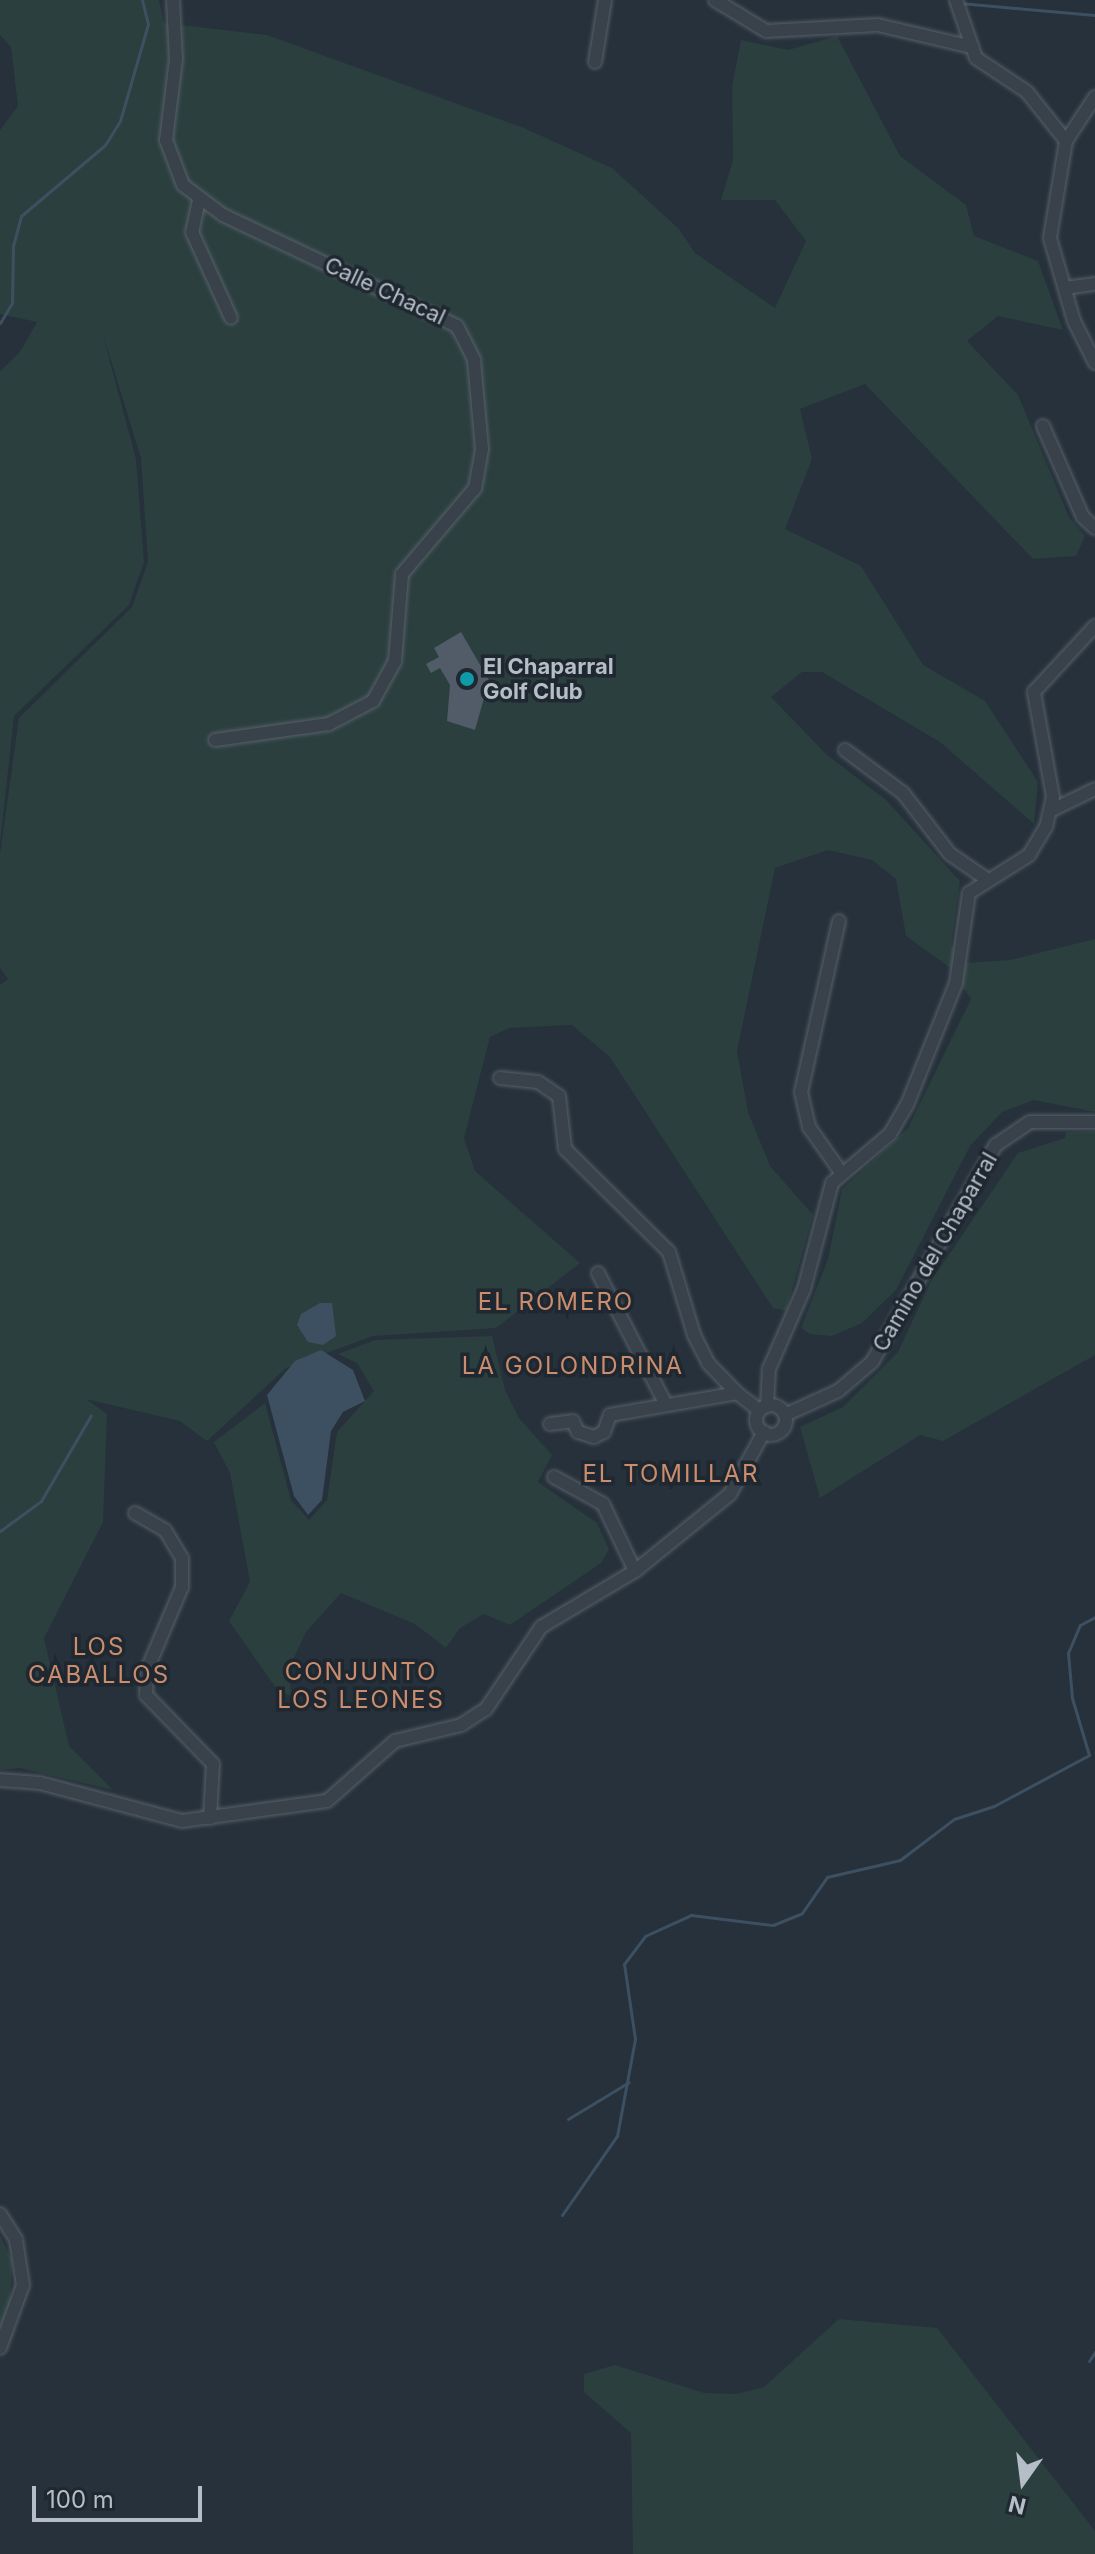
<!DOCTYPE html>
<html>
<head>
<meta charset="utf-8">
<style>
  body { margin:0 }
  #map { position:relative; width:1095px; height:2554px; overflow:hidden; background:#26313b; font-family:Inter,sans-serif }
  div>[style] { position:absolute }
  .green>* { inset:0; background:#2b3f3e }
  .water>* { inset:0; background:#3d5062 }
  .stream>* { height:3px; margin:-1.5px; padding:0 1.5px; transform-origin:1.5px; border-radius:1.5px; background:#3d5062 }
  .building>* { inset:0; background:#515c68 }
  .roads { filter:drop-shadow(0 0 2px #576069) drop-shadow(0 0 2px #576069) }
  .minor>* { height:12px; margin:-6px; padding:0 6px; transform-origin:6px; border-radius:6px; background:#39424b }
  .minor>.ring { margin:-6px; padding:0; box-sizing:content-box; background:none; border:12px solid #39424b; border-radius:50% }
  .dots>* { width:22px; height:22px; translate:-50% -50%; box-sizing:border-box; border:4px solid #1f2730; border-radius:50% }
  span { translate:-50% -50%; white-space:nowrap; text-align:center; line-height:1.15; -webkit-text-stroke:7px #1f2730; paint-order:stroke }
  .street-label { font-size:22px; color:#b5bdc6 }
  .poi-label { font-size:22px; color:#b5bdc6; font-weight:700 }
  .left { translate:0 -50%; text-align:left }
  .neighbourhood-label { font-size:24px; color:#ca8d6d; letter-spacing:2px }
  .north { position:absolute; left:983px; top:2442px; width:80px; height:80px; -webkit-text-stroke:6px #1f2730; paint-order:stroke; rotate:194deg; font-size:22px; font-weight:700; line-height:32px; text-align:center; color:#b5bdc6 }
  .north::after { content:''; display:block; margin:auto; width:28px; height:36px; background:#b5bdc6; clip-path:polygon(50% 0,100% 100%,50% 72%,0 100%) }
  .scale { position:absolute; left:32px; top:2486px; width:170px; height:36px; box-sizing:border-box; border:4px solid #b5bdc6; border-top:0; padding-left:10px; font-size:24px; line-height:28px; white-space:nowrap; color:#b5bdc6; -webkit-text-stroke:6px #1f2730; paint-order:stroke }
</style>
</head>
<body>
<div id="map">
  <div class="green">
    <i style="clip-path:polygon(0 0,159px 0,164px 23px,267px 35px,524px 128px,612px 168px,679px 229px,695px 253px,775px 308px,806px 241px,775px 200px,721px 200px,733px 160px,732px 87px,741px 40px,788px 50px,837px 36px,900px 156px,966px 205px,974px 236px,1038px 261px,1063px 330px,998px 316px,967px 341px,1018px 395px,1069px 517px,1085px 536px,1076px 556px,1033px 559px,865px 384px,800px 409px,812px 459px,785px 529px,861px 566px,923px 665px,985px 701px,1038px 782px,1034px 824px,940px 742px,822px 672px,802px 672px,771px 697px,826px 754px,886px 800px,960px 881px,951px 945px,967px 963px,1010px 960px,1095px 939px,1095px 1112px,1034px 1100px,1002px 1112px,970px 1146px,896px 1290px,862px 1323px,832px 1336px,810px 1334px,801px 1328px,828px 1259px,842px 1189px,908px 1128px,971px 999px,949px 967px,906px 936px,896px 879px,872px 860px,828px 850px,775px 868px,737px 1051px,748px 1112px,770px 1166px,813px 1215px,786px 1311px,773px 1308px,610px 1057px,572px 1025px,509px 1028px,490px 1037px,464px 1138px,475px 1171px,580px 1263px,496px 1328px,373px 1336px,286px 1368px,207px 1441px,180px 1421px,86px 1399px,107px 1414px,103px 1522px,44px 1638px,69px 1746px,113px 1790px,20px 1768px,0 1770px,0 985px,8px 979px,0 968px,0 854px,19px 718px,132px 607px,148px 562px,141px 458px,103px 335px,136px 459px,144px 562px,129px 605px,14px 716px,0 845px,0 371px,20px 352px,37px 322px,0 314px,0 130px,18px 106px,11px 47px,0 35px)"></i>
    <i style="clip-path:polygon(1095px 1131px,1095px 1355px,943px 1441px,920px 1435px,820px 1498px,800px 1427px,843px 1407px,898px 1352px,931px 1281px,1018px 1153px,1065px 1138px,1066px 1132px)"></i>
    <i style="clip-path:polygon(492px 1336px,505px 1390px,519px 1418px,552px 1455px,538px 1482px,597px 1523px,609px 1549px,601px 1563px,510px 1625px,484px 1614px,460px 1628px,446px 1648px,415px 1624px,341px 1593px,306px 1632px,289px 1668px,291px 1696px,278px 1691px,229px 1621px,250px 1582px,230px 1473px,214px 1442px,265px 1403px,291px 1500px,309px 1520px,327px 1500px,337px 1432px,374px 1391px,357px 1363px,338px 1354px,375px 1340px)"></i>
    <i style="clip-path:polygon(0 2235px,12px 2260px,10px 2311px,0 2329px)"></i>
    <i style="clip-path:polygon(839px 2319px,937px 2328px,1095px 2531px,1095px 2554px,633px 2554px,631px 2433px,584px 2392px,584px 2374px,615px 2365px,704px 2393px,736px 2394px,764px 2387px)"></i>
  </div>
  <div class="water">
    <i style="clip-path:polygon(320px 1303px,332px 1303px,336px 1336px,323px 1345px,308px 1342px,297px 1325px,301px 1314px)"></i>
    <i style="clip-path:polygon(321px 1350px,353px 1370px,365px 1401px,343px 1412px,331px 1431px,322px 1500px,308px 1515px,294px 1496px,267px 1395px,295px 1361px)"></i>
  </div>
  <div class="stream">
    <i style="left:960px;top:3px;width:136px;rotate:5.1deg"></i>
    <i style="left:0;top:323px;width:23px;rotate:-59deg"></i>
    <i style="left:12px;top:303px;width:57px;rotate:-89deg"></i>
    <i style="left:13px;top:246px;width:31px;rotate:-75deg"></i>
    <i style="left:21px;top:216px;width:110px;rotate:-40.2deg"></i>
    <i style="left:105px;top:145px;width:28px;rotate:-58deg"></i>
    <i style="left:120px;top:121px;width:101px;rotate:-73.9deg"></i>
    <i style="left:148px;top:24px;width:25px;rotate:-104deg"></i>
    <i style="left:0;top:1531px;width:51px;rotate:-36.2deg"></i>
    <i style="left:41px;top:1501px;width:99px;rotate:-59.8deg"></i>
    <i style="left:568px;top:2119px;width:71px;rotate:-31.2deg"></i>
    <i style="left:562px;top:2215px;width:96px;rotate:-55.2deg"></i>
    <i style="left:617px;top:2136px;width:99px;rotate:-79.5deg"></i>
    <i style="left:635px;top:2039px;width:76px;rotate:-98.3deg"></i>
    <i style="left:624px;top:1964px;width:35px;rotate:-53deg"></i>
    <i style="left:645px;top:1936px;width:51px;rotate:-24.5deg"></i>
    <i style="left:691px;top:1915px;width:83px;rotate:7deg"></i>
    <i style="left:773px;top:1925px;width:31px;rotate:-22deg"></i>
    <i style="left:802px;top:1913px;width:44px;rotate:-55.2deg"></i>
    <i style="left:827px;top:1877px;width:75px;rotate:-13.1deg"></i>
    <i style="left:900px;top:1860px;width:68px;rotate:-37.2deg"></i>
    <i style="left:954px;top:1819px;width:42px;rotate:-18deg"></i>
    <i style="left:994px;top:1806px;width:108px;rotate:-28.2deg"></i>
    <i style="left:1089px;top:1755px;width:59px;rotate:-106.6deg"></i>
    <i style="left:1072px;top:1698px;width:45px;rotate:-95.1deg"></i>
    <i style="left:1068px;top:1653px;width:30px;rotate:-67deg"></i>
    <i style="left:1080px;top:1625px;width:17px;rotate:-28deg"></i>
    <i style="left:1089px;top:2361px;width:11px;rotate:-56deg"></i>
  </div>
  <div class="building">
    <i style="clip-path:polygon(461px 632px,493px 687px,486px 691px,475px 730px,447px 721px,450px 685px,440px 668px,431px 673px,426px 664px,439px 657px,434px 648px)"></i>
  </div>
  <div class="roads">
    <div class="minor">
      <i style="left:173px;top:0;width:59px;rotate:87.1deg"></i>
      <i style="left:176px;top:59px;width:82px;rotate:97deg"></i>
      <i style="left:166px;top:140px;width:48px;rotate:69.3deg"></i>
      <i style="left:183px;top:185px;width:50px;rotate:36.9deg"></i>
      <i style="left:223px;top:215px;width:259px;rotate:25.4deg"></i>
      <i style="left:457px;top:326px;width:38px;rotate:63deg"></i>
      <i style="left:474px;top:360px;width:89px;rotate:84.9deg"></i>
      <i style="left:482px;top:449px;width:40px;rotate:100deg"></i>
      <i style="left:475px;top:488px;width:113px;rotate:130.3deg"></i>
      <i style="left:402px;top:574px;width:87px;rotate:94.6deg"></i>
      <i style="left:395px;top:661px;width:46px;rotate:118.8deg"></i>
      <i style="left:373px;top:701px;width:50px;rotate:152.4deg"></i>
      <i style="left:329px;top:724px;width:115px;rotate:172deg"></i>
      <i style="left:715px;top:0;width:60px;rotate:31.3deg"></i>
      <i style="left:766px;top:31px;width:112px;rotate:-3.1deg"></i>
      <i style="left:878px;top:25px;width:97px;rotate:13.2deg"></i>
      <i style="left:956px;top:0;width:61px;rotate:71deg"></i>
      <i style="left:976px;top:58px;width:61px;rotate:33.7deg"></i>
      <i style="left:1027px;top:92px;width:63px;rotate:51.5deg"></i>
      <i style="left:595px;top:62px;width:63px;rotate:-80.8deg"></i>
      <i style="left:1095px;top:97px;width:53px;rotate:123.4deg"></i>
      <i style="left:1066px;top:141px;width:98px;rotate:99.4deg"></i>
      <i style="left:1050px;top:238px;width:86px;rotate:73.9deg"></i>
      <i style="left:1074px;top:321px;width:47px;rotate:63.4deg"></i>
      <i style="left:199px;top:200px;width:33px;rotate:102deg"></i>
      <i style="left:192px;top:232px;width:94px;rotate:65.6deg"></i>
      <i style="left:1065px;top:288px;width:30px;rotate:-8deg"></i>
      <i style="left:1043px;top:426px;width:99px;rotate:66.3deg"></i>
      <i style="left:1083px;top:517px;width:16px;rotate:43deg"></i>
      <i style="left:845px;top:750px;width:72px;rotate:36.6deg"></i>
      <i style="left:903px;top:793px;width:77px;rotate:52.4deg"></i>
      <i style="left:950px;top:854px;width:42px;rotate:34.4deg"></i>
      <i style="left:1052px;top:810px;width:48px;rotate:-26deg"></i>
      <i style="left:839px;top:921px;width:175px;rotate:102.5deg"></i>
      <i style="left:801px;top:1092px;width:36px;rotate:77deg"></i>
      <i style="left:809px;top:1127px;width:54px;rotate:54.8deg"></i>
      <i style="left:500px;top:1078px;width:38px;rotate:6deg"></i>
      <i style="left:538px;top:1082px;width:25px;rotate:34deg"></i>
      <i style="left:559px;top:1096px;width:53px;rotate:83.5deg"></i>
      <i style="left:565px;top:1149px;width:146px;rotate:44.7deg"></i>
      <i style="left:669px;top:1252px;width:87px;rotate:73.2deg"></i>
      <i style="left:694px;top:1335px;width:31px;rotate:63deg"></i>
      <i style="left:708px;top:1363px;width:42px;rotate:46deg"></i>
      <i style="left:598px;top:1273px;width:148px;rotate:62.7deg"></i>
      <i class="ring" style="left:756px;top:1405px;width:18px;height:18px"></i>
      <i style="left:767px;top:1406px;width:37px;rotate:-87deg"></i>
      <i style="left:769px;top:1369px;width:87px;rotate:-66.4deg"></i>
      <i style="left:804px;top:1289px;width:110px;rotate:-75.2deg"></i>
      <i style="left:832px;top:1183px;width:76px;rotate:-40.2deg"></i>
      <i style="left:890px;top:1134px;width:34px;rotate:-60deg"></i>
      <i style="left:907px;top:1105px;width:131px;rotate:-68.1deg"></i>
      <i style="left:956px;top:983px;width:91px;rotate:-81.8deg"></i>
      <i style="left:969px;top:893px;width:71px;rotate:-32.3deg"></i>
      <i style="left:1029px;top:855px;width:33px;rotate:-59deg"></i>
      <i style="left:1046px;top:827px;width:31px;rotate:-77deg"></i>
      <i style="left:1053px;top:797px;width:107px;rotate:-100.3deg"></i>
      <i style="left:1034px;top:692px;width:90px;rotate:-47.3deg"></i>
      <i style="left:785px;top:1415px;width:58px;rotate:-24.4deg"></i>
      <i style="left:838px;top:1391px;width:45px;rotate:-40.5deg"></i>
      <i style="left:872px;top:1362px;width:250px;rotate:-60.3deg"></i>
      <i style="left:996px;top:1145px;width:41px;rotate:-34.1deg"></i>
      <i style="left:1030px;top:1122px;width:65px"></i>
      <i style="left:550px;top:1424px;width:23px;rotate:-7deg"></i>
      <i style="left:573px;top:1421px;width:12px;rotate:66deg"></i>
      <i style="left:578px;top:1432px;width:17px;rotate:17deg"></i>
      <i style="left:594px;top:1437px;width:11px;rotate:-27deg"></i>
      <i style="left:604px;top:1432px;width:18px;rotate:-71deg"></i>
      <i style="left:610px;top:1415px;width:129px;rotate:-9.8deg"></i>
      <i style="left:737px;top:1393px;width:28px;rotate:38deg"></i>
      <i style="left:554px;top:1477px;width:56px;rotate:28.9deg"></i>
      <i style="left:603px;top:1504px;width:74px;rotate:64.5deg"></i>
      <i style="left:135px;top:1513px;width:34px;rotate:30deg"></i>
      <i style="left:165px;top:1530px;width:33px;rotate:59deg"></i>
      <i style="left:182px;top:1558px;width:29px;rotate:90deg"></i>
      <i style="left:182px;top:1587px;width:90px;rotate:112.9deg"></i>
      <i style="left:147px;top:1670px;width:25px;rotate:92deg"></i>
      <i style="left:146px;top:1695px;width:96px;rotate:45.8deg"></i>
      <i style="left:213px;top:1764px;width:54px;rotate:93.2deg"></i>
      <i style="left:0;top:1780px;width:40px;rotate:4.3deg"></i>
      <i style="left:40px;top:1783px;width:147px;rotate:15deg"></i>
      <i style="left:182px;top:1821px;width:146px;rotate:-7.9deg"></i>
      <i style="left:327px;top:1801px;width:91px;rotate:-41.4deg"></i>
      <i style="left:395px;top:1741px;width:68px;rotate:-13.6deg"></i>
      <i style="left:461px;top:1725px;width:30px;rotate:-33deg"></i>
      <i style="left:486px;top:1709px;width:99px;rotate:-56.1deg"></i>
      <i style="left:541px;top:1627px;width:109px;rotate:-30.8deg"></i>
      <i style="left:635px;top:1571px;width:122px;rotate:-39deg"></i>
      <i style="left:730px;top:1494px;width:71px;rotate:-61.3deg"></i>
      <i style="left:0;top:2214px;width:31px;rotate:58deg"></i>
      <i style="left:16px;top:2240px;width:46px;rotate:81.2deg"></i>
      <i style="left:23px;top:2285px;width:67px;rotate:110.1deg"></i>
    </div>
  </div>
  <div class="dots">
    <i style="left:467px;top:679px;background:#0f9aa8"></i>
  </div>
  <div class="street-label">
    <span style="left:385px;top:291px;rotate:25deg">Calle Chacal</span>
    <span style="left:935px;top:1252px;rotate:-60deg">Camino del Chaparral</span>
  </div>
  <div class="poi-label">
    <span class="left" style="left:483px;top:679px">El Chaparral<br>Golf Club</span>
  </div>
  <div class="neighbourhood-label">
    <span style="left:556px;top:1302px">EL ROMERO</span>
    <span style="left:573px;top:1366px">LA GOLONDRINA</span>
    <span style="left:671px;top:1474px">EL TOMILLAR</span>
    <span style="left:99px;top:1661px">LOS<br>CABALLOS</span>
    <span style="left:361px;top:1686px">CONJUNTO<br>LOS LEONES</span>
  </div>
  <div class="north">N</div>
  <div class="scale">100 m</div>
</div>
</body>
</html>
